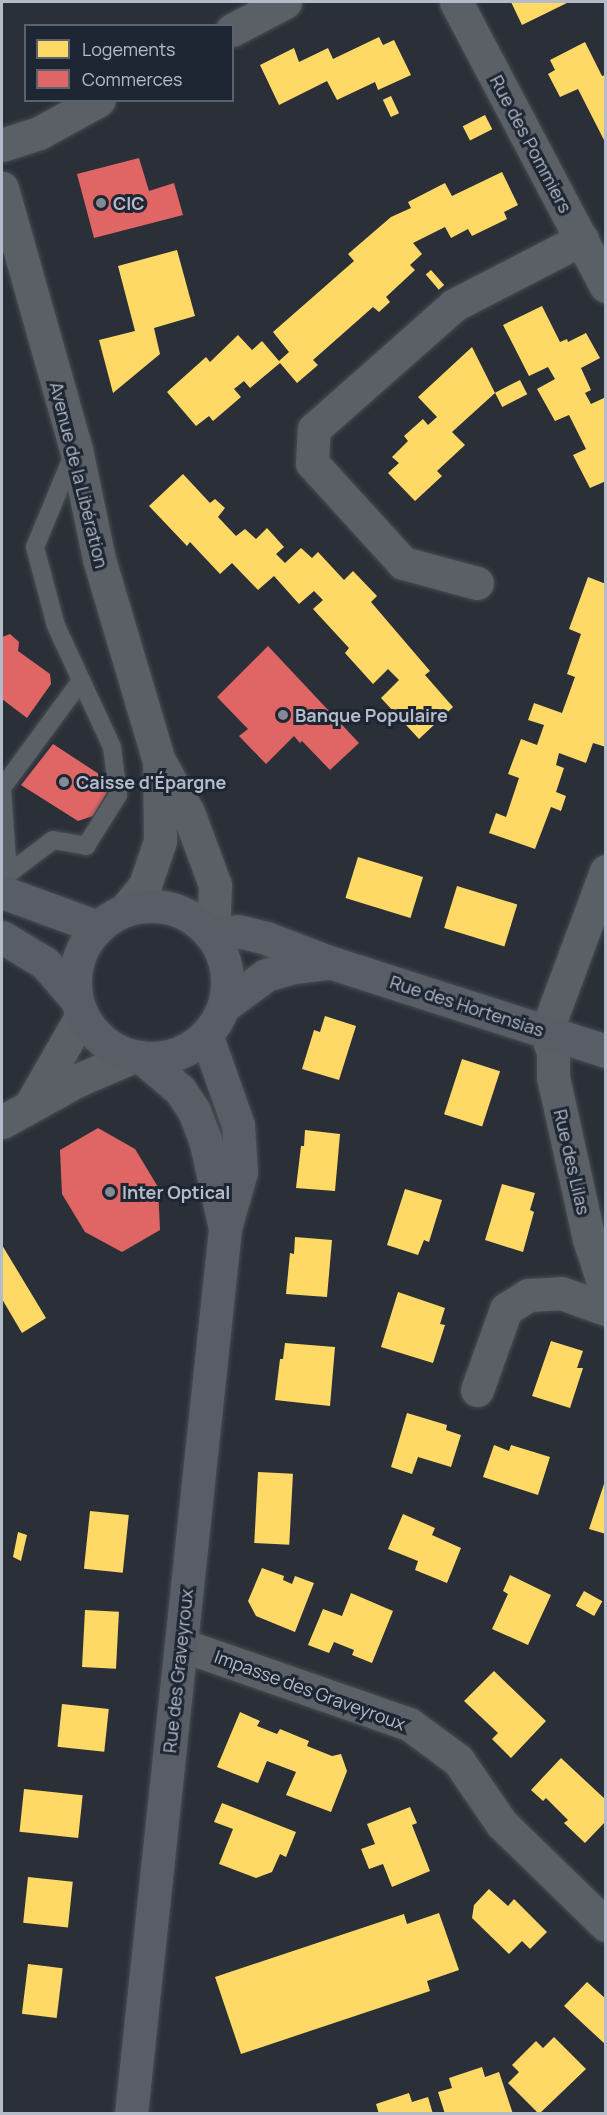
<!DOCTYPE html>
<html>
<head>
<meta charset="utf-8">
<style>
  body { margin:0 }
  #map { position:relative; width:607px; height:2115px; overflow:hidden; background:#2b3038; font-family:Manrope,sans-serif }
  div>[style] { position:absolute }
  .homes>* { inset:0; background:#ffd966; transform-origin:0 0 }
  .shops>* { inset:0; background:#e06666 }
  .roads { filter:drop-shadow(0 0 2px #474b51) drop-shadow(0 0 2px #474b51) }
  .service>* { height:18px; margin:-9px; padding:0 9px; transform-origin:9px; border-radius:9px; background:#5b5f66 }
  .minor>* { height:33px; margin:-16.5px; padding:0 16.5px; transform-origin:16.5px; border-radius:16.5px; background:#5b5f66 }
  .secondary>* { height:33px; margin:-16.5px; padding:0 16.5px; transform-origin:16.5px; border-radius:16.5px; background:#595d65 }
  .secondary>.ring { margin:-16.5px; padding:0; box-sizing:content-box; background:none; border:33px solid #595d65; border-radius:50% }
  .dots>* { width:16px; height:16px; translate:-50% -50%; box-sizing:border-box; border:3px solid #1e2633; border-radius:50% }
  span { translate:-50% -50%; white-space:nowrap; text-align:center; line-height:1.15; -webkit-text-stroke:6px #1e2633; paint-order:stroke }
  .street-label { font-size:18px; color:#b5bcc9 }
  .poi-label { font-size:18px; color:#b5bcc9; font-weight:700 }
  .left { translate:0 -50%; text-align:left }
  .frame { position:absolute; inset:0; border:3px solid #b5bcc9; pointer-events:none }
  .legend { position:absolute; left:24px; top:24px; width:210px; height:78px; box-sizing:border-box; background:#1e2633; border:2px solid #5a626f; margin:0; padding:8px 10px; list-style:none; font-size:18px; color:#b5bcc9 }
  .legend li { display:flex; align-items:center; gap:12px; height:30px }
  .legend b { width:30px; border:2px solid #5a626f }
</style>
</head>
<body>
<div id="map">
  <div class="homes">
    <i style="clip-path:polygon(511px 2px,569px 2px,522px 25px)"></i>
    <i style="clip-path:polygon(379px 37px,383px 45px,394px 40px,411px 75px,378px 90px,375px 82px,337px 100px,327px 81px,279px 105px,260px 65px,294px 48px,299px 62px,328px 48px,333px 59px)"></i>
    <i style="clip-path:polygon(585px 42px,602px 76px,606px 75px,606px 144px,578px 89px,560px 97px,548px 74px,555px 70px,550px 60px)"></i>
    <i style="left:391px;top:96px;width:19px;height:9px;rotate:65deg"></i>
    <i style="left:485px;top:115px;width:16px;height:25px;rotate:63deg"></i>
    <i style="clip-path:polygon(502px 172px,518px 205px,504px 212px,507px 219px,472px 236px,468px 229px,451px 238px,445px 227px,413px 243px,422px 254px,410px 265px,415px 270px,386px 297px,390px 302px,379px 312px,373px 307px,313px 360px,318px 365px,297px 383px,280px 363px,250px 388px,244px 381px,234px 389px,241px 397px,213px 421px,209px 416px,196px 426px,167px 392px,206px 357px,210px 362px,238px 335px,252px 350px,262px 341px,279px 361px,289px 352px,273px 332px,354px 261px,348px 254px,391px 217px,411px 208px,408px 202px,445px 183px,452px 196px)"></i>
    <i style="clip-path:polygon(177px 250px,195px 316px,154px 328px,160px 354px,113px 393px,99px 340px,135px 331px,118px 266px)"></i>
    <i style="left:431px;top:270px;width:20px;height:7px;rotate:49deg"></i>
    <i style="clip-path:polygon(542px 306px,560px 342px,567px 339px,568px 342px,586px 333px,600px 358px,581px 368px,591px 390px,585px 393px,591px 404px,606px 397px,606px 481px,590px 488px,573px 455px,586px 449px,569px 415px,555px 421px,537px 389px,555px 379px,548px 367px,529px 376px,503px 325px)"></i>
    <i style="clip-path:polygon(472px 347px,495px 393px,452px 432px,465px 445px,437px 471px,442px 476px,415px 501px,388px 473px,399px 463px,392px 457px,408px 441px,404px 436px,423px 419px,428px 425px,437px 417px,418px 397px)"></i>
    <i style="left:520px;top:380px;width:16px;height:28px;rotate:63deg"></i>
    <i style="clip-path:polygon(183px 474px,210px 503px,215px 499px,225px 508px,218px 517px,236px 536px,245px 529px,256px 539px,267px 528px,284px 547px,276px 554px,285px 563px,301px 548px,312px 558px,318px 552px,344px 580px,353px 571px,377px 596px,371px 602px,430px 671px,425px 675px,453px 707px,419px 739px,381px 698px,399px 680px,388px 669px,373px 684px,345px 653px,349px 648px,313px 609px,323px 600px,314px 591px,299px 604px,274px 576px,258px 590px,232px 563px,220px 574px,190px 542px,187px 546px,149px 506px)"></i>
    <i style="clip-path:polygon(588px 577px,606px 584px,606px 747px,593px 743px,586px 763px,559px 753px,556px 765px,564px 768px,556px 792px,566px 796px,561px 811px,551px 807px,535px 849px,489px 833px,496px 813px,506px 817px,519px 778px,508px 774px,521px 739px,537px 745px,544px 725px,528px 720px,534px 703px,562px 713px,575px 677px,567px 674px,581px 634px,569px 629px)"></i>
    <i style="left:358px;top:857px;width:68px;height:43px;rotate:17deg"></i>
    <i style="left:457px;top:886px;width:63px;height:44px;rotate:17deg"></i>
    <i style="clip-path:polygon(325px 1016px,356px 1026px,339px 1080px,302px 1069px,314px 1030px,320px 1032px)"></i>
    <i style="left:462px;top:1059px;width:40px;height:58px;rotate:18deg"></i>
    <i style="clip-path:polygon(305px 1130px,340px 1134px,335px 1191px,296px 1188px,301px 1146px,304px 1146px)"></i>
    <i style="clip-path:polygon(502px 1184px,535px 1193px,530px 1210px,534px 1212px,523px 1252px,485px 1240px)"></i>
    <i style="clip-path:polygon(405px 1189px,442px 1200px,429px 1242px,424px 1240px,418px 1255px,387px 1245px)"></i>
    <i style="clip-path:polygon(295px 1237px,332px 1240px,327px 1297px,286px 1294px,290px 1253px,294px 1254px)"></i>
    <i style="clip-path:polygon(2px 1245px,46px 1318px,22px 1333px,2px 1299px)"></i>
    <i style="clip-path:polygon(398px 1292px,445px 1308px,440px 1324px,445px 1325px,433px 1363px,381px 1347px)"></i>
    <i style="clip-path:polygon(551px 1341px,583px 1351px,577px 1368px,583px 1368px,570px 1408px,532px 1396px)"></i>
    <i style="clip-path:polygon(285px 1343px,335px 1347px,330px 1406px,275px 1400px,280px 1359px,283px 1359px)"></i>
    <i style="clip-path:polygon(407px 1413px,447px 1425px,446px 1430px,461px 1435px,451px 1467px,418px 1457px,412px 1474px,391px 1467px)"></i>
    <i style="clip-path:polygon(494px 1445px,509px 1451px,511px 1445px,550px 1457px,538px 1495px,483px 1477px)"></i>
    <i style="left:258px;top:1472px;width:35px;height:71px;rotate:3deg"></i>
    <i style="clip-path:polygon(605px 1481px,606px 1481px,606px 1534px,589px 1529px)"></i>
    <i style="left:90px;top:1511px;width:39px;height:58px;rotate:6deg"></i>
    <i style="clip-path:polygon(403px 1514px,435px 1528px,432px 1535px,461px 1548px,447px 1583px,415px 1570px,418px 1561px,388px 1549px)"></i>
    <i style="clip-path:polygon(18px 1532px,27px 1535px,21px 1561px,13px 1557px)"></i>
    <i style="clip-path:polygon(262px 1568px,284px 1576px,283px 1580px,292px 1584px,295px 1576px,314px 1583px,295px 1632px,256px 1616px,248px 1601px)"></i>
    <i style="clip-path:polygon(510px 1575px,551px 1595px,528px 1645px,492px 1629px,508px 1594px,503px 1591px)"></i>
    <i style="left:584px;top:1591px;width:21px;height:17px;rotate:29deg"></i>
    <i style="clip-path:polygon(351px 1593px,393px 1611px,372px 1663px,352px 1655px,354px 1650px,334px 1642px,329px 1653px,308px 1645px,323px 1609px,342px 1616px)"></i>
    <i style="left:85px;top:1610px;width:34px;height:57px;rotate:3deg"></i>
    <i style="clip-path:polygon(494px 1671px,546px 1721px,511px 1758px,492px 1739px,498px 1733px,464px 1701px)"></i>
    <i style="left:62px;top:1704px;width:47px;height:43px;rotate:6deg"></i>
    <i style="clip-path:polygon(240px 1712px,260px 1721px,257px 1726px,277px 1734px,280px 1729px,309px 1741px,307px 1746px,332px 1756px,341px 1754px,347px 1771px,331px 1812px,286px 1795px,296px 1772px,267px 1761px,258px 1783px,217px 1767px)"></i>
    <i style="clip-path:polygon(561px 1758px,606px 1800px,606px 1821px,585px 1843px,564px 1823px,568px 1820px,546px 1798px,543px 1801px,531px 1790px)"></i>
    <i style="left:24px;top:1789px;width:59px;height:43px;rotate:6deg"></i>
    <i style="clip-path:polygon(222px 1803px,296px 1832px,286px 1857px,280px 1854px,272px 1872px,256px 1878px,219px 1864px,233px 1829px,214px 1822px)"></i>
    <i style="clip-path:polygon(410px 1807px,417px 1823px,412px 1825px,430px 1871px,392px 1887px,383px 1864px,369px 1869px,361px 1849px,375px 1844px,367px 1824px)"></i>
    <i style="left:28px;top:1877px;width:45px;height:46px;rotate:6deg"></i>
    <i style="clip-path:polygon(489px 1889px,508px 1906px,514px 1899px,547px 1932px,530px 1949px,522px 1941px,509px 1954px,472px 1918px,474px 1905px)"></i>
    <i style="clip-path:polygon(439px 1913px,459px 1970px,427px 1981px,430px 1991px,241px 2054px,215px 1977px,404px 1914px,407px 1924px)"></i>
    <i style="left:28px;top:1964px;width:35px;height:50px;rotate:7deg"></i>
    <i style="clip-path:polygon(587px 1982px,606px 1999px,606px 2045px,564px 2006px)"></i>
    <i style="clip-path:polygon(554px 2037px,586px 2069px,539px 2114px,508px 2083px,519px 2072px,512px 2065px,536px 2041px,543px 2048px)"></i>
    <i style="clip-path:polygon(482px 2067px,485px 2077px,499px 2072px,513px 2114px,445px 2114px,438px 2092px,452px 2088px,449px 2078px)"></i>
    <i style="clip-path:polygon(409px 2093px,412px 2102px,428px 2097px,433px 2114px,379px 2114px,376px 2104px)"></i>
  </div>
  <div class="shops">
    <i style="clip-path:polygon(139px 158px,149px 191px,174px 183px,183px 215px,94px 238px,77px 174px)"></i>
    <i style="clip-path:polygon(10px 634px,19px 642px,18px 651px,50px 674px,51px 684px,27px 718px,2px 699px,2px 637px)"></i>
    <i style="clip-path:polygon(268px 646px,359px 743px,330px 770px,302px 741px,300px 743px,294px 736px,266px 764px,239px 736px,248px 729px,217px 697px)"></i>
    <i style="clip-path:polygon(53px 744px,105px 778px,107px 793px,93px 816px,78px 821px,21px 785px)"></i>
    <i style="clip-path:polygon(98px 1128px,135px 1149px,158px 1187px,160px 1230px,122px 1252px,85px 1232px,62px 1194px,60px 1150px)"></i>
  </div>
  <div class="roads">
    <div class="service">
      <i style="left:2px;top:787px;width:87px;rotate:86.1deg"></i>
      <i style="left:2px;top:788px;width:133px;rotate:-53.6deg"></i>
      <i style="left:8px;top:874px;width:56px;rotate:-37.1deg"></i>
      <i style="left:53px;top:840px;width:34px;rotate:10deg"></i>
      <i style="left:86px;top:846px;width:60px;rotate:-57.9deg"></i>
      <i style="left:118px;top:795px;width:48px;rotate:-97.1deg"></i>
      <i style="left:112px;top:747px;width:133px;rotate:-114.8deg"></i>
      <i style="left:56px;top:626px;width:82px;rotate:-104.9deg"></i>
      <i style="left:35px;top:547px;width:102px;rotate:-67.5deg"></i>
    </div>
    <div class="minor">
      <i style="left:456px;top:2px;width:321px;rotate:62.2deg"></i>
      <i style="left:232px;top:30px;width:60px;rotate:-27.8deg"></i>
      <i style="left:2px;top:145px;width:39px;rotate:-18deg"></i>
      <i style="left:39px;top:133px;width:68px;rotate:-28.8deg"></i>
      <i style="left:2px;top:188px;width:271px;rotate:74.2deg"></i>
      <i style="left:76px;top:449px;width:112px;rotate:78.2deg"></i>
      <i style="left:99px;top:559px;width:211px;rotate:73.5deg"></i>
      <i style="left:159px;top:761px;width:59px;rotate:60.4deg"></i>
      <i style="left:188px;top:812px;width:78px;rotate:69.7deg"></i>
      <i style="left:215px;top:885px;width:51px;rotate:92.2deg"></i>
      <i style="left:477px;top:583px;width:77px;rotate:-164.9deg"></i>
      <i style="left:403px;top:563px;width:135px;rotate:-132.3deg"></i>
      <i style="left:312px;top:463px;width:34px;rotate:-87deg"></i>
      <i style="left:314px;top:429px;width:187px;rotate:-41.5deg"></i>
      <i style="left:454px;top:305px;width:144px;rotate:-27.3deg"></i>
      <i style="left:606px;top:871px;width:172px;rotate:110.4deg"></i>
      <i style="left:546px;top:1032px;width:21px;rotate:71deg"></i>
      <i style="left:553px;top:1052px;width:25px;rotate:90deg"></i>
      <i style="left:553px;top:1077px;width:166px;rotate:77.5deg"></i>
      <i style="left:589px;top:1239px;width:55px;rotate:71.9deg"></i>
      <i style="left:125px;top:910px;width:32px;rotate:-51deg"></i>
      <i style="left:145px;top:885px;width:46px;rotate:-71.2deg"></i>
      <i style="left:160px;top:841px;width:78px;rotate:-90.7deg"></i>
      <i style="left:31px;top:1104px;width:103px;rotate:-60.2deg"></i>
      <i style="left:2px;top:1122px;width:87px;rotate:-28.9deg"></i>
      <i style="left:78px;top:1080px;width:61px;rotate:-23.2deg"></i>
      <i style="left:477px;top:1390px;width:86px;rotate:-70.3deg"></i>
      <i style="left:506px;top:1309px;width:26px;rotate:-32deg"></i>
      <i style="left:528px;top:1295px;width:33px;rotate:-3deg"></i>
      <i style="left:561px;top:1293px;width:48px;rotate:19.6deg"></i>
      <i style="left:182px;top:1645px;width:240px;rotate:19.2deg"></i>
      <i style="left:409px;top:1724px;width:61px;rotate:36.3deg"></i>
      <i style="left:458px;top:1760px;width:78px;rotate:55.5deg"></i>
      <i style="left:502px;top:1824px;width:145px;rotate:44.2deg"></i>
    </div>
    <div class="secondary">
      <i style="left:2px;top:892px;width:102px;rotate:20deg"></i>
      <i class="ring" style="left:75px;top:906px;width:119px;height:119px"></i>
      <i style="left:213px;top:936px;width:25px;rotate:-11deg"></i>
      <i style="left:238px;top:931px;width:29px;rotate:14deg"></i>
      <i style="left:266px;top:938px;width:67px;rotate:20.9deg"></i>
      <i style="left:329px;top:962px;width:291px;rotate:17.8deg"></i>
      <i style="left:2px;top:937px;width:50px;rotate:31.2deg"></i>
      <i style="left:45px;top:963px;width:48px;rotate:49.3deg"></i>
      <i style="left:224px;top:1006px;width:52px;rotate:-36.4deg"></i>
      <i style="left:266px;top:975px;width:29px;rotate:-16deg"></i>
      <i style="left:294px;top:967px;width:34px;rotate:-7deg"></i>
      <i style="left:141px;top:1057px;width:51px;rotate:40.2deg"></i>
      <i style="left:180px;top:1090px;width:25px;rotate:56deg"></i>
      <i style="left:194px;top:1111px;width:30px;rotate:69deg"></i>
      <i style="left:205px;top:1139px;width:87px;rotate:77.4deg"></i>
      <i style="left:131px;top:2114px;width:891px;rotate:-83.94deg"></i>
      <i style="left:225px;top:1228px;width:58px;rotate:-74.1deg"></i>
      <i style="left:241px;top:1172px;width:47px;rotate:-93.7deg"></i>
      <i style="left:238px;top:1125px;width:96px;rotate:-109.4deg"></i>
    </div>
  </div>
  <div class="dots">
    <i style="left:101px;top:203px;background:#858b96"></i>
    <i style="left:283px;top:715px;background:#858b96"></i>
    <i style="left:64px;top:782px;background:#858b96"></i>
    <i style="left:110px;top:1192px;background:#858b96"></i>
  </div>
  <div class="street-label">
    <span style="left:531px;top:144px;rotate:62deg">Rue des Pommiers</span>
    <span style="left:79px;top:475px;rotate:76deg">Avenue de la Libération</span>
    <span style="left:467px;top:1006px;rotate:18deg">Rue des Hortensias</span>
    <span style="left:572px;top:1162px;rotate:77deg">Rue des Lilas</span>
    <span style="left:178px;top:1671px;rotate:-84deg">Rue des Graveyroux</span>
    <span style="left:310px;top:1690px;rotate:20deg">Impasse des Graveyroux</span>
  </div>
  <div class="poi-label">
    <span class="left" style="left:113px;top:203px">CIC</span>
    <span class="left" style="left:295px;top:715px">Banque Populaire</span>
    <span class="left" style="left:76px;top:782px">Caisse d'Épargne</span>
    <span class="left" style="left:122px;top:1192px">Inter Optical</span>
  </div>
  <div class="frame"></div>
  <ul class="legend">
  <li><b style="height:16px;background:#ffd966"></b>Logements</li>
  <li><b style="height:16px;background:#e06666"></b>Commerces</li>
  </ul>
</div>
</body>
</html>
